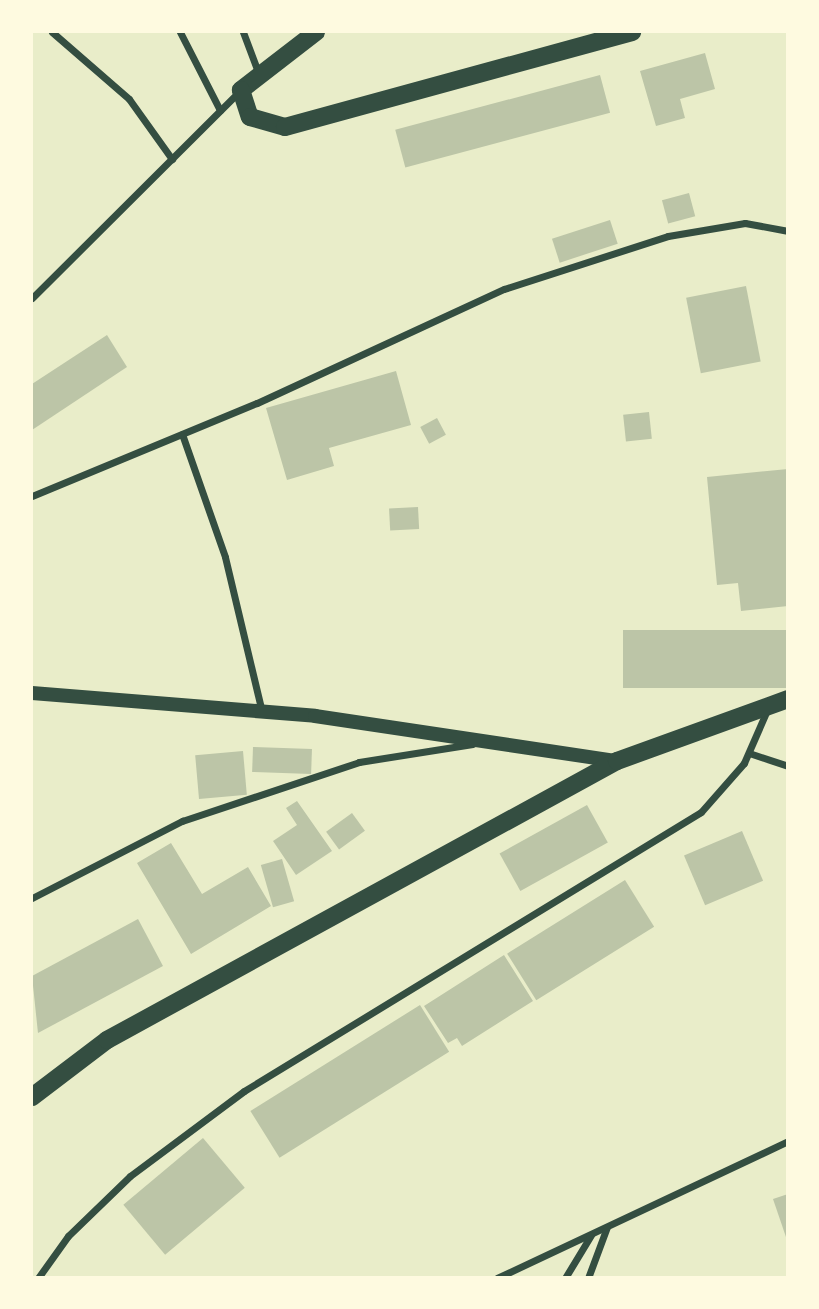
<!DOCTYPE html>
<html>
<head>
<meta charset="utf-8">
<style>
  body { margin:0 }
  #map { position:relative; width:819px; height:1309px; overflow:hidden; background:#e9edc9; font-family:Rubik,sans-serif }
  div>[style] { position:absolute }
  .building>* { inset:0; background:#bcc5a7; transform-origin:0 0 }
  .minor>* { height:7px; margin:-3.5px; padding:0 3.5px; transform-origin:3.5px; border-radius:3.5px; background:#344e41 }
  .secondary>* { height:14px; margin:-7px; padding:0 7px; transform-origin:7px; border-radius:7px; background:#344e41 }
  .primary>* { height:18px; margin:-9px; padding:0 9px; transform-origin:9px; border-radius:9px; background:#344e41 }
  span { translate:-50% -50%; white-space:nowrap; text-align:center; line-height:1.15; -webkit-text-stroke:7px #fefae0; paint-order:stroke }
  .frame { position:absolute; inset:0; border:33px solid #fefae0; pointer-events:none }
</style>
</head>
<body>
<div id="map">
  <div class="building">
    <i style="clip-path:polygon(705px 53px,715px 89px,680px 99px,685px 118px,656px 126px,640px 71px)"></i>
    <i style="left:600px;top:75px;width:39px;height:212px;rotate:75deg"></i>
    <i style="left:689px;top:193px;width:24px;height:28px;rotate:75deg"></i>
    <i style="left:610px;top:220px;width:25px;height:61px;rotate:72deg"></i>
    <i style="left:746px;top:286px;width:77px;height:61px;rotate:79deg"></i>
    <i style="clip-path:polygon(107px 335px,127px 367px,32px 430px,32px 384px)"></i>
    <i style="clip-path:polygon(396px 371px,411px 425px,329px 448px,334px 466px,287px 480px,266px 408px)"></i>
    <i style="left:649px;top:412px;width:27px;height:26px;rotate:84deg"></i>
    <i style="left:437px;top:418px;width:19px;height:19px;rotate:62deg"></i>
    <i style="clip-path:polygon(788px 469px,788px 606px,741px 611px,738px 583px,717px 585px,707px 477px)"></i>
    <i style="left:418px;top:507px;width:22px;height:29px;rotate:87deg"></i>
    <i style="left:788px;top:630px;width:58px;height:165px;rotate:90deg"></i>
    <i style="left:253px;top:747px;width:59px;height:25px;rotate:2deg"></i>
    <i style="left:243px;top:751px;width:44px;height:48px;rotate:85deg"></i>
    <i style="clip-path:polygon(297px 801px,332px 851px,296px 875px,273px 841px,297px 825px,286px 808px)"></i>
    <i style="left:587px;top:805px;width:43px;height:100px;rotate:61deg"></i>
    <i style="left:352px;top:813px;width:22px;height:32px;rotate:54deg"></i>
    <i style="left:742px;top:831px;width:54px;height:63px;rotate:67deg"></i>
    <i style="clip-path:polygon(171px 843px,202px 894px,248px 867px,271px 906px,191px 954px,137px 863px)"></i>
    <i style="left:282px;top:859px;width:44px;height:22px;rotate:74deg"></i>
    <i style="left:625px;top:880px;width:55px;height:139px;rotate:58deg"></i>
    <i style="clip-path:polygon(138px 919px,163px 966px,38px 1033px,32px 976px)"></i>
    <i style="clip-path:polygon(504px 955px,533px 1001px,462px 1046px,457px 1038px,448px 1043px,424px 1006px)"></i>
    <i style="left:420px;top:1005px;width:55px;height:200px;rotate:58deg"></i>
    <i style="left:203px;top:1138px;width:65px;height:104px;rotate:50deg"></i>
    <i style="clip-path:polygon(788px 1194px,788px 1240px,787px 1240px,773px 1199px)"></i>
  </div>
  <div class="minor">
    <i style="left:52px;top:32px;width:102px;rotate:41deg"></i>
    <i style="left:129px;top:99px;width:74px;rotate:54.4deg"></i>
    <i style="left:180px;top:32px;width:88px;rotate:62.9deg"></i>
    <i style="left:243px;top:32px;width:43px;rotate:69.4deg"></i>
    <i style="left:32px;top:298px;width:295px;rotate:-44.9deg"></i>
    <i style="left:182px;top:434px;width:130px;rotate:70.7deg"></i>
    <i style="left:225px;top:557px;width:159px;rotate:76.6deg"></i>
    <i style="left:32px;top:496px;width:243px;rotate:-22.5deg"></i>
    <i style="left:257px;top:403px;width:272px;rotate:-24.8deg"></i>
    <i style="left:504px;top:289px;width:172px;rotate:-17.9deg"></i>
    <i style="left:668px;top:236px;width:78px;rotate:-9.6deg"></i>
    <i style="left:745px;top:223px;width:44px;rotate:10.5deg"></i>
    <i style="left:749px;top:753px;width:41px;rotate:18.4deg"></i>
    <i style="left:32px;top:898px;width:169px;rotate:-27.2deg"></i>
    <i style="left:182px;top:821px;width:187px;rotate:-18.4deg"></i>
    <i style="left:359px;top:762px;width:115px;rotate:-9deg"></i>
    <i style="left:38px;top:1278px;width:52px;rotate:-54.5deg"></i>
    <i style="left:68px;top:1236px;width:86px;rotate:-44.1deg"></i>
    <i style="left:130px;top:1176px;width:142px;rotate:-36.7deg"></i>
    <i style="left:244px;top:1091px;width:535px;rotate:-31.4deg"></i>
    <i style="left:701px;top:812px;width:65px;rotate:-48.7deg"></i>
    <i style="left:744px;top:763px;width:58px;rotate:-66.5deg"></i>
    <i style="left:497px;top:1278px;width:322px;rotate:-25.2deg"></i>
    <i style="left:565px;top:1278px;width:50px;rotate:-58.8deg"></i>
    <i style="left:588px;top:1278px;width:54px;rotate:-69.6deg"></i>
  </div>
  <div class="secondary">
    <i style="left:32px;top:693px;width:284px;rotate:4.6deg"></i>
    <i style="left:315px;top:716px;width:305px;rotate:8.5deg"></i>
  </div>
  <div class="primary">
    <i style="left:316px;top:32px;width:95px;rotate:142.3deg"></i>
    <i style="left:241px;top:90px;width:28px;rotate:72deg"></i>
    <i style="left:250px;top:117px;width:36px;rotate:16deg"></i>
    <i style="left:285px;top:127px;width:360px;rotate:-15.3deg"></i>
    <i style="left:32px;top:1097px;width:94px;rotate:-37.2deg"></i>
    <i style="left:107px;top:1040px;width:581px;rotate:-28.68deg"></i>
    <i style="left:617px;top:761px;width:182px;rotate:-19.9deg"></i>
  </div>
  <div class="frame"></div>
</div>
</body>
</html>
